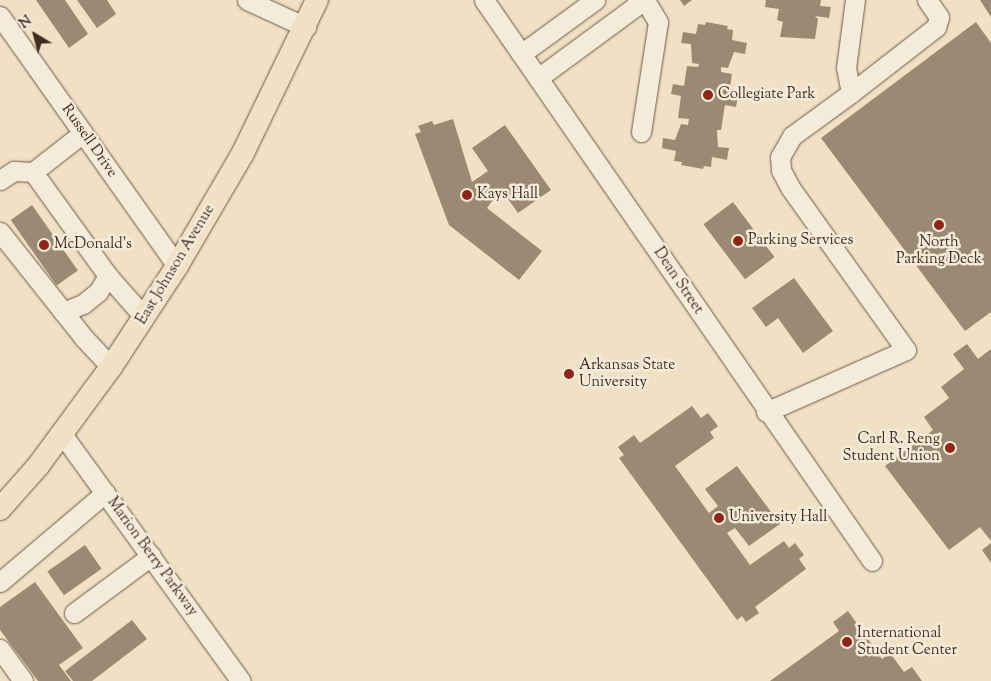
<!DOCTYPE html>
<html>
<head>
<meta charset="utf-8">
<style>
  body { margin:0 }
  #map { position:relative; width:991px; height:681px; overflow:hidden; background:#f0e0c4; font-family:"Sorts Mill Goudy",serif }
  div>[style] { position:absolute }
  .building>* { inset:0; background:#9b8a73; transform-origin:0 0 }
  .roads { filter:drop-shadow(0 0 1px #6a5a46) drop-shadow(0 0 1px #6a5a46) }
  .minor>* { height:19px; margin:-9.5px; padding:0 9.5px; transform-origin:9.5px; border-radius:9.5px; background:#f5ebd9 }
  .major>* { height:22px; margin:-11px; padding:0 11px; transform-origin:11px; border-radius:11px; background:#f0e0c4 }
  .dots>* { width:14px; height:14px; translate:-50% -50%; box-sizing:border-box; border:2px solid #f5ebd9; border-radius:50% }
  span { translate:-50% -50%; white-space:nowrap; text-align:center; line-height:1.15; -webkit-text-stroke:5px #f5ebd9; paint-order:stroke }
  .poi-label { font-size:15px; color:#3e2d1c }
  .left { translate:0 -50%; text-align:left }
  .right { translate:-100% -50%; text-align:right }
  .street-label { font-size:15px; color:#3e2d1c }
  .north { position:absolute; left:10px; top:10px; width:50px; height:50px; -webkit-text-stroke:4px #f5ebd9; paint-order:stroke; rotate:323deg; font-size:14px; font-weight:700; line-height:20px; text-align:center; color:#3e2d1c }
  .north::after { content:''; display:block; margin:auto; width:18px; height:22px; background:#3e2d1c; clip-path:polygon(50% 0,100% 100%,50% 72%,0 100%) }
</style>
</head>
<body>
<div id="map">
  <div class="building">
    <i style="clip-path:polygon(36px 0,65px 0,88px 34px,69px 48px)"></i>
    <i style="clip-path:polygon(77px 0,107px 0,116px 14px,97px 28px)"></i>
    <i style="clip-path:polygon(680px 0,692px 0,684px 6px)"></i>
    <i style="clip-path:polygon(766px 0,821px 0,820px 6px,831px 7px,829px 18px,815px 16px,818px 19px,815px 39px,780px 37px,783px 22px,777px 20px,779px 9px,765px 7px)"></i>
    <i style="clip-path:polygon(980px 0,991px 0,991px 17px)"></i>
    <i style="clip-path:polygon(706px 22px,728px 26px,727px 29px,733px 30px,732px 40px,747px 43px,745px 54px,734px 52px,728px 68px,721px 67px,721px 72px,732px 74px,729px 93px,738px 95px,736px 107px,725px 105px,721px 130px,717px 130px,718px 147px,729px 148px,727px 160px,712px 157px,711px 167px,704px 166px,703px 169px,681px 165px,682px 162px,674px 161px,676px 151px,662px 148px,663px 138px,675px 140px,681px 124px,688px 125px,689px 119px,678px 118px,681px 96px,671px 94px,673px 84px,684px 86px,687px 66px,698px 67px,699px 64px,692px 63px,691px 44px,681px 43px,683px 32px,696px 34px,698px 24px,705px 25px)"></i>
    <i style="clip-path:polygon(976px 22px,991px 43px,991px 312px,965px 331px,821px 138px)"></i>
    <i style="clip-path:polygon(453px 119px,472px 182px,488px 171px,472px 148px,505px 125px,551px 190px,518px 213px,501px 189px,487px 208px,542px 251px,519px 280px,449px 225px,415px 134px,421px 132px,418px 126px,432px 121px,434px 125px)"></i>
    <i style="left:733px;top:202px;width:69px;height:37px;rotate:53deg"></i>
    <i style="left:32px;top:205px;width:80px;height:26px;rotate:55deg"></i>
    <i style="clip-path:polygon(794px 278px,833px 331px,803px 353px,778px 318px,766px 327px,752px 308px)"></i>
    <i style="clip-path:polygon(967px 344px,978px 359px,991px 349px,991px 541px,980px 527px,949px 550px,885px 466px,933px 430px,924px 417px,949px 398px,941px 387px,964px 369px,953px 354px)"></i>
    <i style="clip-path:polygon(692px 406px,701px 418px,708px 413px,718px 426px,710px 432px,714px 438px,675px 466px,709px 513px,718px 506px,705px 489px,737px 466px,780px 524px,749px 546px,735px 528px,727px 533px,750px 565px,784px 541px,789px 548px,795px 543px,804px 555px,799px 559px,806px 569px,755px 607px,759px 613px,746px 622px,742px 616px,737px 620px,619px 458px,624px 455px,618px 447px,634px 435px,640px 443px)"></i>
    <i style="clip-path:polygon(991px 543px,991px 563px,982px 550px)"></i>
    <i style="left:85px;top:545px;width:29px;height:46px;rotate:55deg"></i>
    <i style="clip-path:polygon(35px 582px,83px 648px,59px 665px,71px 681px,38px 681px,0 630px,0 607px)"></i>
    <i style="clip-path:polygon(848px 611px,882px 659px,890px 653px,904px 672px,912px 667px,922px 681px,770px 681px,839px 631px,833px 622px)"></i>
    <i style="clip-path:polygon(132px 620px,147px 639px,92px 681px,73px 681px,65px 671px)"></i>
  </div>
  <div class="roads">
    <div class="minor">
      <i style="left:247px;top:0;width:65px;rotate:24.6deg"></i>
      <i style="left:484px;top:0;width:682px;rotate:55.33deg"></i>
      <i style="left:0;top:16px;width:306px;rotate:54.7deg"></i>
      <i style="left:521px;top:54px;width:92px;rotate:-36.1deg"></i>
      <i style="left:538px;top:78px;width:122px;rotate:-36.3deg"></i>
      <i style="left:636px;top:6px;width:6px;rotate:-81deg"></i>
      <i style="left:851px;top:93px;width:108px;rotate:-37.8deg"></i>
      <i style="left:936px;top:27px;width:10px;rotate:-73deg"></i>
      <i style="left:939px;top:17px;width:21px;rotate:-125deg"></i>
      <i style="left:641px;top:132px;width:111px;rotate:-81.2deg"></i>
      <i style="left:658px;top:22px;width:26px;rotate:-121deg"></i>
      <i style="left:33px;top:172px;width:128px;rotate:54.2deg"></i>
      <i style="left:108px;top:276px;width:55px;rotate:48.7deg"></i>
      <i style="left:0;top:180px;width:17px;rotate:-33deg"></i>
      <i style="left:14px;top:171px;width:19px;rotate:3deg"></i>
      <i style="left:33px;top:172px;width:63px;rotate:-38deg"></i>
      <i style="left:0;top:232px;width:135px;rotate:51.6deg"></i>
      <i style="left:84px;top:338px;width:40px;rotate:47deg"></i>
      <i style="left:63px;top:312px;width:22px;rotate:-22deg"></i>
      <i style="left:83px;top:304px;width:19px;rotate:-39deg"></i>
      <i style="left:98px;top:292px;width:19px;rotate:-58deg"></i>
      <i style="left:766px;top:412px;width:153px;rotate:-23.9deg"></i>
      <i style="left:906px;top:350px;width:198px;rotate:-125.5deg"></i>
      <i style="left:791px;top:189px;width:21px;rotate:-118deg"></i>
      <i style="left:781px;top:170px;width:13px;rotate:-94deg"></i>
      <i style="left:780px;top:157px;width:24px;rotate:-60deg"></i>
      <i style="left:792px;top:136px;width:73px;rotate:-36.1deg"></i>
      <i style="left:851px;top:93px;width:25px;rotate:-101deg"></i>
      <i style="left:846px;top:68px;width:69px;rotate:-82.5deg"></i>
      <i style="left:62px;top:434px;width:305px;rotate:54.1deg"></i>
      <i style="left:0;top:582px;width:138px;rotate:-40.3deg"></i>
      <i style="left:74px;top:613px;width:96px;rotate:-36.5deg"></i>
      <i style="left:0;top:649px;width:39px;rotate:54deg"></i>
    </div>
    <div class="major">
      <i style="left:0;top:509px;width:57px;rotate:-48.5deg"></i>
      <i style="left:38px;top:466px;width:123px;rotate:-53.6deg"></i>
      <i style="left:111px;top:367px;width:121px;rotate:-56.8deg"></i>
      <i style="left:177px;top:266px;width:131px;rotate:-59.7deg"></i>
      <i style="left:243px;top:153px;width:170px;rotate:-64.2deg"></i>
    </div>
  </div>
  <div class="dots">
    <i style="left:708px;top:95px;background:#8f2418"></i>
    <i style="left:467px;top:195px;background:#8f2418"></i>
    <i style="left:939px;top:225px;background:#8f2418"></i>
    <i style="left:738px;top:241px;background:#8f2418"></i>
    <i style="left:44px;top:245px;background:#8f2418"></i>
    <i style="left:569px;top:374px;background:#8f2418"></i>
    <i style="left:950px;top:448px;background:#8f2418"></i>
    <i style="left:719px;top:518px;background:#8f2418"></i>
    <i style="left:847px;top:642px;background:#8f2418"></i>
  </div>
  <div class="poi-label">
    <span class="left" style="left:718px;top:95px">Collegiate Park</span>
    <span class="left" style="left:477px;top:195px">Kays Hall</span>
    <span class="left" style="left:748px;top:241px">Parking Services</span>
    <span style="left:939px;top:251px">North<br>Parking Deck</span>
    <span class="left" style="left:54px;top:245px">McDonald's</span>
    <span class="left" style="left:579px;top:374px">Arkansas State<br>University</span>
    <span class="right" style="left:940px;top:448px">Carl R. Reng<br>Student Union</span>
    <span class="left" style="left:729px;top:518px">University Hall</span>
    <span class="left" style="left:857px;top:642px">International<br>Student Center</span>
  </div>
  <div class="street-label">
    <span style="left:89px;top:141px;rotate:55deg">Russell Drive</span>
    <span style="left:176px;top:265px;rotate:-59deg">East Johnson Avenue</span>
    <span style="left:678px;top:281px;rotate:56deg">Dean Street</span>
    <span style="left:152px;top:557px;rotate:54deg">Marion Berry Parkway</span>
  </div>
  <div class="north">N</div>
</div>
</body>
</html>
